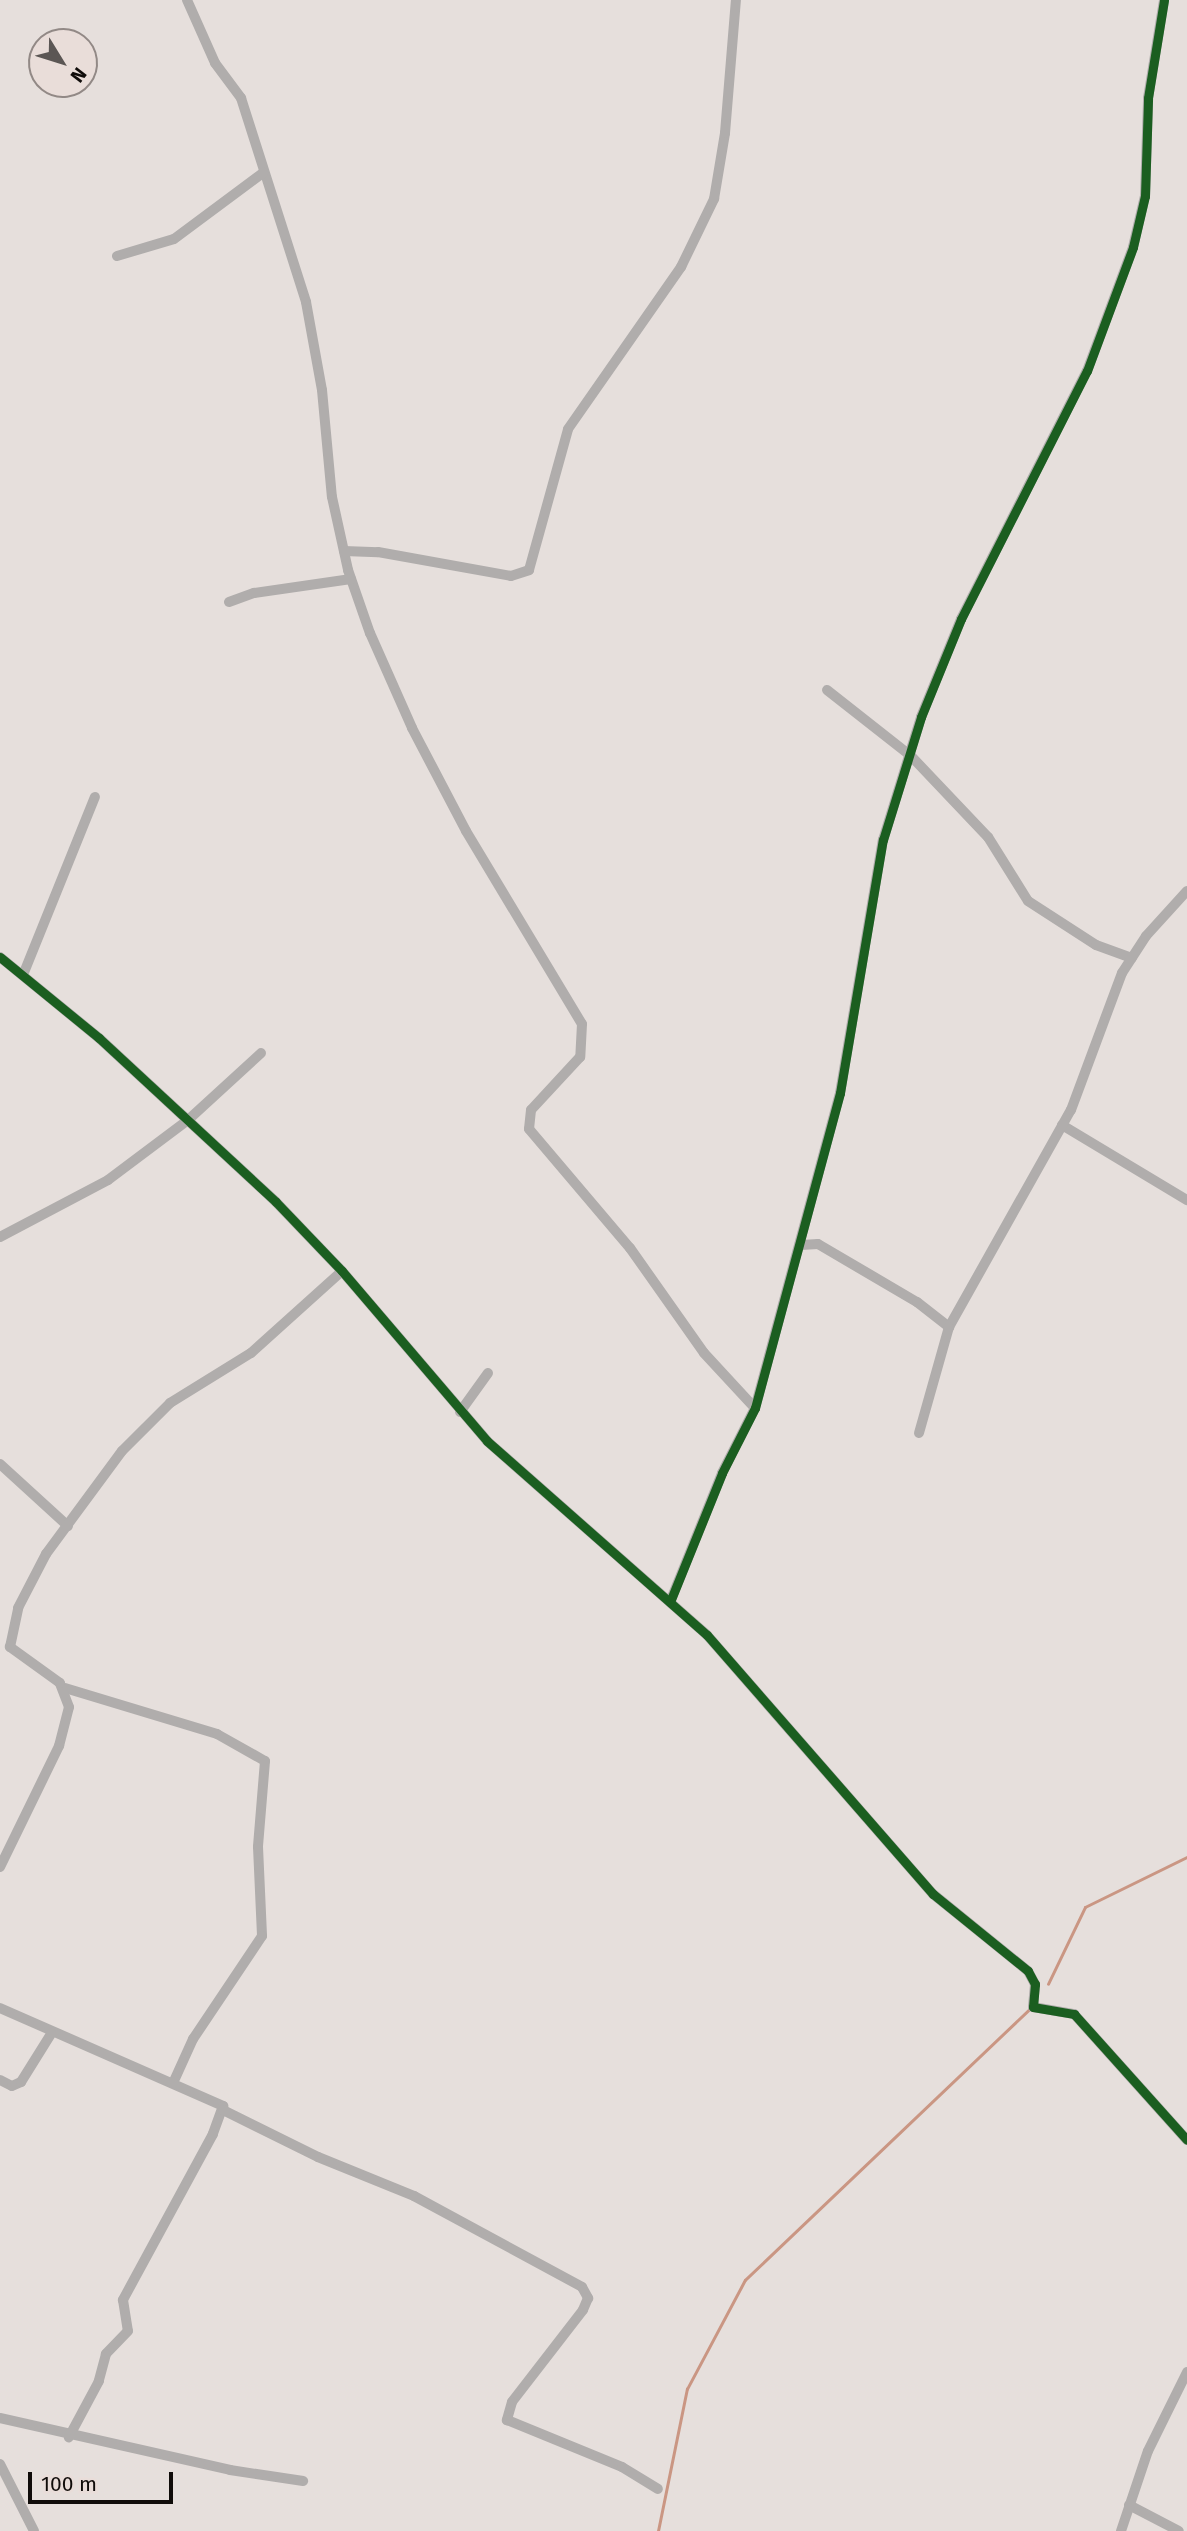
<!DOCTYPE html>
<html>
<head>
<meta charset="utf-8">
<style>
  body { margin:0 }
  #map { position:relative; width:1187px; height:2531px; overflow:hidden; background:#e6dfdc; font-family:"Fira Sans",sans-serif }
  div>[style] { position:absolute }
  .stream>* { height:2.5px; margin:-1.25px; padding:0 1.25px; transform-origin:1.25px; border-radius:1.25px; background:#ca9683 }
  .street>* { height:10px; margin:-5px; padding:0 5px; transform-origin:5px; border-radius:5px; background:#b0adac }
  .cycleway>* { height:9px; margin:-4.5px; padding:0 4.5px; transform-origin:4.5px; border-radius:4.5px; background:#1b5e20 }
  span { translate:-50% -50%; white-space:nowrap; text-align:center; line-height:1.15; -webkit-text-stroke:7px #e9ddd9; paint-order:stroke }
  .north { position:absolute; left:28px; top:28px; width:70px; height:70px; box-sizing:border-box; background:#e9ddd9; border:2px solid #928986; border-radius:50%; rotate:128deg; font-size:19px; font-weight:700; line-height:28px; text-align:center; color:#100c0a }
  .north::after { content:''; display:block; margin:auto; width:24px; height:32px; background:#5b5654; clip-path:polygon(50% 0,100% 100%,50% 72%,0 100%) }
  .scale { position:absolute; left:28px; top:2472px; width:145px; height:32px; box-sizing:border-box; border:4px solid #100c0a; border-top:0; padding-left:9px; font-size:21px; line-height:24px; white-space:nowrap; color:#100c0a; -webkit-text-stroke:5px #e9ddd9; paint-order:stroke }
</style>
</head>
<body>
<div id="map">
  <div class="stream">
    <i style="left:1048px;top:1984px;width:85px;rotate:-64.3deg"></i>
    <i style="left:1085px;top:1907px;width:114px;rotate:-26.1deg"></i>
    <i style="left:658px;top:2531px;width:145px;rotate:-78.5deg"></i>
    <i style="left:687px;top:2389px;width:123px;rotate:-62deg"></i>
    <i style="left:745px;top:2280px;width:393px;rotate:-43.6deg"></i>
  </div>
  <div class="street">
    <i style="left:187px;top:0;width:69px;rotate:66deg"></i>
    <i style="left:215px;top:63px;width:44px;rotate:53.4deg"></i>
    <i style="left:241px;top:98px;width:214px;rotate:72.3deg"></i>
    <i style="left:306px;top:302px;width:89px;rotate:79.7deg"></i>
    <i style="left:322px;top:390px;width:107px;rotate:84.7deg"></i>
    <i style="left:332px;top:497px;width:75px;rotate:77.6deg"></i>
    <i style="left:348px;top:570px;width:67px;rotate:70.8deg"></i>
    <i style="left:370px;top:633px;width:104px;rotate:66.1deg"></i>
    <i style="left:412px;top:728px;width:116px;rotate:62.3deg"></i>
    <i style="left:466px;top:831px;width:225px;rotate:59deg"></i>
    <i style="left:582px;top:1024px;width:33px;rotate:93deg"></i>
    <i style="left:580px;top:1057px;width:72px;rotate:132.8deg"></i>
    <i style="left:531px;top:1110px;width:19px;rotate:96deg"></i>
    <i style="left:529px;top:1129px;width:156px;rotate:49.7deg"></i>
    <i style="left:630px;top:1248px;width:128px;rotate:54.8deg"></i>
    <i style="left:704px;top:1353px;width:75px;rotate:47.2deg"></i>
    <i style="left:117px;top:256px;width:59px;rotate:-16.6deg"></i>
    <i style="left:174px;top:239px;width:111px;rotate:-36.6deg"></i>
    <i style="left:344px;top:551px;width:34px;rotate:2deg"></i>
    <i style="left:378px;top:552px;width:135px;rotate:10.2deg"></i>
    <i style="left:511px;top:576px;width:19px;rotate:-18deg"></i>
    <i style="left:529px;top:570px;width:146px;rotate:-74.5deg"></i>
    <i style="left:568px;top:429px;width:198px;rotate:-55.1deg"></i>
    <i style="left:681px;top:267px;width:76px;rotate:-64.1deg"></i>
    <i style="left:714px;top:199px;width:67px;rotate:-80.5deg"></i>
    <i style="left:725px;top:133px;width:133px;rotate:-85.3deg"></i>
    <i style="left:229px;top:602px;width:27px;rotate:-20deg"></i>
    <i style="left:254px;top:593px;width:98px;rotate:-8.2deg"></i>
    <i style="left:827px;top:690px;width:107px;rotate:38.2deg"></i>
    <i style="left:911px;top:756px;width:112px;rotate:46.5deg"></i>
    <i style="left:988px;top:837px;width:75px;rotate:58deg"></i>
    <i style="left:1028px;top:901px;width:81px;rotate:32.9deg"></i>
    <i style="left:1096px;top:945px;width:38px;rotate:20deg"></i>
    <i style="left:0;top:957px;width:128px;rotate:39.3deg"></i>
    <i style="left:99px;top:1038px;width:241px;rotate:42.8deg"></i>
    <i style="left:276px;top:1202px;width:95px;rotate:46.3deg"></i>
    <i style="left:342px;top:1271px;width:223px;rotate:49.5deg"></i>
    <i style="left:487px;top:1441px;width:293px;rotate:41.4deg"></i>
    <i style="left:707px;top:1635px;width:344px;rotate:48.9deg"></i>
    <i style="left:933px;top:1894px;width:122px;rotate:39deg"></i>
    <i style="left:1028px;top:1971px;width:15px;rotate:62deg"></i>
    <i style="left:1035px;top:1984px;width:23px;rotate:95deg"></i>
    <i style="left:1033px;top:2007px;width:42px;rotate:9.7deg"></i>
    <i style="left:1074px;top:2014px;width:169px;rotate:48.1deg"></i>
    <i style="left:23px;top:975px;width:192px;rotate:-68deg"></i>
    <i style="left:1062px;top:1125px;width:146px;rotate:31deg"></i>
    <i style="left:0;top:1237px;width:122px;rotate:-27.8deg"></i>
    <i style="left:108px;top:1180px;width:100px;rotate:-36.9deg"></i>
    <i style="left:188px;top:1120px;width:99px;rotate:-42.5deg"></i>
    <i style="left:801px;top:1245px;width:17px;rotate:-3deg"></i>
    <i style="left:818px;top:1244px;width:115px;rotate:30.4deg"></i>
    <i style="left:917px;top:1302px;width:41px;rotate:38deg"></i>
    <i style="left:949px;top:1327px;width:249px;rotate:-60.7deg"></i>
    <i style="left:1071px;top:1110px;width:146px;rotate:-69.6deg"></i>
    <i style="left:1122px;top:973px;width:44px;rotate:-57deg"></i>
    <i style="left:1146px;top:936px;width:61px;rotate:-47.7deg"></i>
    <i style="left:460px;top:1412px;width:48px;rotate:-54.3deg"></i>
    <i style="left:919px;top:1433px;width:110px;rotate:-74.2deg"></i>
    <i style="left:0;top:1464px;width:92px;rotate:42.4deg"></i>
    <i style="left:670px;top:1602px;width:139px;rotate:-68deg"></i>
    <i style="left:722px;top:1473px;width:73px;rotate:-63.1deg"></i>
    <i style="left:755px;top:1408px;width:326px;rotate:-74.9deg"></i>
    <i style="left:840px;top:1093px;width:257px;rotate:-80.4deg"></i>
    <i style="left:883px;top:840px;width:129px;rotate:-72.8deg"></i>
    <i style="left:921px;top:717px;width:106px;rotate:-67.8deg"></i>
    <i style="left:961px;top:619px;width:278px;rotate:-63.1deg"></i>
    <i style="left:1087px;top:371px;width:132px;rotate:-69.6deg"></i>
    <i style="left:1133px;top:247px;width:52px;rotate:-76.8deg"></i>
    <i style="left:1145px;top:196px;width:98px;rotate:-88.2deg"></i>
    <i style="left:1148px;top:98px;width:99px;rotate:-80.7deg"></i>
    <i style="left:65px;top:1688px;width:159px;rotate:16.8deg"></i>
    <i style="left:217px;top:1734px;width:55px;rotate:29.4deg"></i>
    <i style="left:265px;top:1761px;width:86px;rotate:94.7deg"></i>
    <i style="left:258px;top:1847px;width:89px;rotate:87.4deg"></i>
    <i style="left:262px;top:1936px;width:124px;rotate:123.8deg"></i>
    <i style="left:193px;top:2039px;width:48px;rotate:114.4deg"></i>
    <i style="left:0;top:1867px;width:135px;rotate:-64deg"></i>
    <i style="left:59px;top:1746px;width:40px;rotate:-75.6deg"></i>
    <i style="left:69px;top:1707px;width:26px;rotate:-111deg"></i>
    <i style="left:60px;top:1683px;width:62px;rotate:-144.2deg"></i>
    <i style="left:10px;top:1647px;width:40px;rotate:-78deg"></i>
    <i style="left:18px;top:1608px;width:61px;rotate:-62.6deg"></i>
    <i style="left:46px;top:1554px;width:128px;rotate:-53.6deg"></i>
    <i style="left:122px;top:1451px;width:68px;rotate:-45deg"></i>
    <i style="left:170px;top:1403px;width:95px;rotate:-31.7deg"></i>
    <i style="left:251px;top:1353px;width:122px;rotate:-42deg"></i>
    <i style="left:0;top:2008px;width:244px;rotate:23.7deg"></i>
    <i style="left:223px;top:2106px;width:30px;rotate:110deg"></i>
    <i style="left:213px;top:2134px;width:189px;rotate:118.5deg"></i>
    <i style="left:123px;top:2300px;width:31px;rotate:81deg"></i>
    <i style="left:128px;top:2331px;width:32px;rotate:134deg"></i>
    <i style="left:106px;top:2354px;width:28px;rotate:105deg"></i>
    <i style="left:99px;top:2381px;width:64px;rotate:118.2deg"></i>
    <i style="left:0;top:2080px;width:13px;rotate:27deg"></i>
    <i style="left:12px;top:2086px;width:10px;rotate:-24deg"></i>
    <i style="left:21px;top:2082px;width:57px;rotate:-58deg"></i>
    <i style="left:223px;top:2110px;width:106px;rotate:26.3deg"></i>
    <i style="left:318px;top:2157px;width:104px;rotate:22.1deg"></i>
    <i style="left:414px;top:2196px;width:191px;rotate:28.4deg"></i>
    <i style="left:582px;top:2287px;width:13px;rotate:61deg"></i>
    <i style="left:588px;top:2298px;width:13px;rotate:113deg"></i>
    <i style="left:583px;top:2310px;width:116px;rotate:127.7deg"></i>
    <i style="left:512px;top:2402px;width:19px;rotate:106deg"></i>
    <i style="left:507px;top:2420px;width:124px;rotate:22.2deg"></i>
    <i style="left:622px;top:2467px;width:42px;rotate:31.4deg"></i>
    <i style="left:0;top:2418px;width:236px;rotate:12.7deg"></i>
    <i style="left:230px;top:2470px;width:74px;rotate:8.6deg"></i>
    <i style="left:0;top:2464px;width:75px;rotate:63.1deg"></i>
    <i style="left:1129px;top:2505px;width:56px;rotate:27.5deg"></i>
    <i style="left:1121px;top:2531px;width:84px;rotate:-71.4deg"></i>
    <i style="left:1148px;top:2451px;width:88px;rotate:-63.7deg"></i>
  </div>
  <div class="cycleway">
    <i style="left:0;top:957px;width:128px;rotate:39.3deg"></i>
    <i style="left:99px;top:1038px;width:241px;rotate:42.8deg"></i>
    <i style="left:276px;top:1202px;width:95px;rotate:46.3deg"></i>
    <i style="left:342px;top:1271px;width:223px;rotate:49.5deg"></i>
    <i style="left:487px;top:1441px;width:293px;rotate:41.4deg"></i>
    <i style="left:707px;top:1635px;width:344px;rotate:48.9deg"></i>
    <i style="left:933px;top:1894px;width:122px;rotate:39deg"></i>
    <i style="left:1028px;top:1971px;width:15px;rotate:62deg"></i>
    <i style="left:1035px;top:1984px;width:23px;rotate:95deg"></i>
    <i style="left:1033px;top:2007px;width:42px;rotate:9.7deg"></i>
    <i style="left:1074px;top:2014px;width:169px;rotate:48.1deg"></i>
    <i style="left:670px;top:1602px;width:139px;rotate:-68deg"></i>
    <i style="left:722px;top:1473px;width:73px;rotate:-63.1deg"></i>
    <i style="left:755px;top:1408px;width:326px;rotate:-74.9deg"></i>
    <i style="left:840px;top:1093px;width:257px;rotate:-80.4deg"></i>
    <i style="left:883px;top:840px;width:129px;rotate:-72.8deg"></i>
    <i style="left:921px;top:717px;width:106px;rotate:-67.8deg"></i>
    <i style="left:961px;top:619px;width:278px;rotate:-63.1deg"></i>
    <i style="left:1087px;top:371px;width:132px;rotate:-69.6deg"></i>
    <i style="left:1133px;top:247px;width:52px;rotate:-76.8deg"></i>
    <i style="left:1145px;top:196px;width:98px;rotate:-88.2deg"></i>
    <i style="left:1148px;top:98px;width:99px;rotate:-80.7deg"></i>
  </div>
  <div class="north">N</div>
  <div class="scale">100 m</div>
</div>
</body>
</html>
